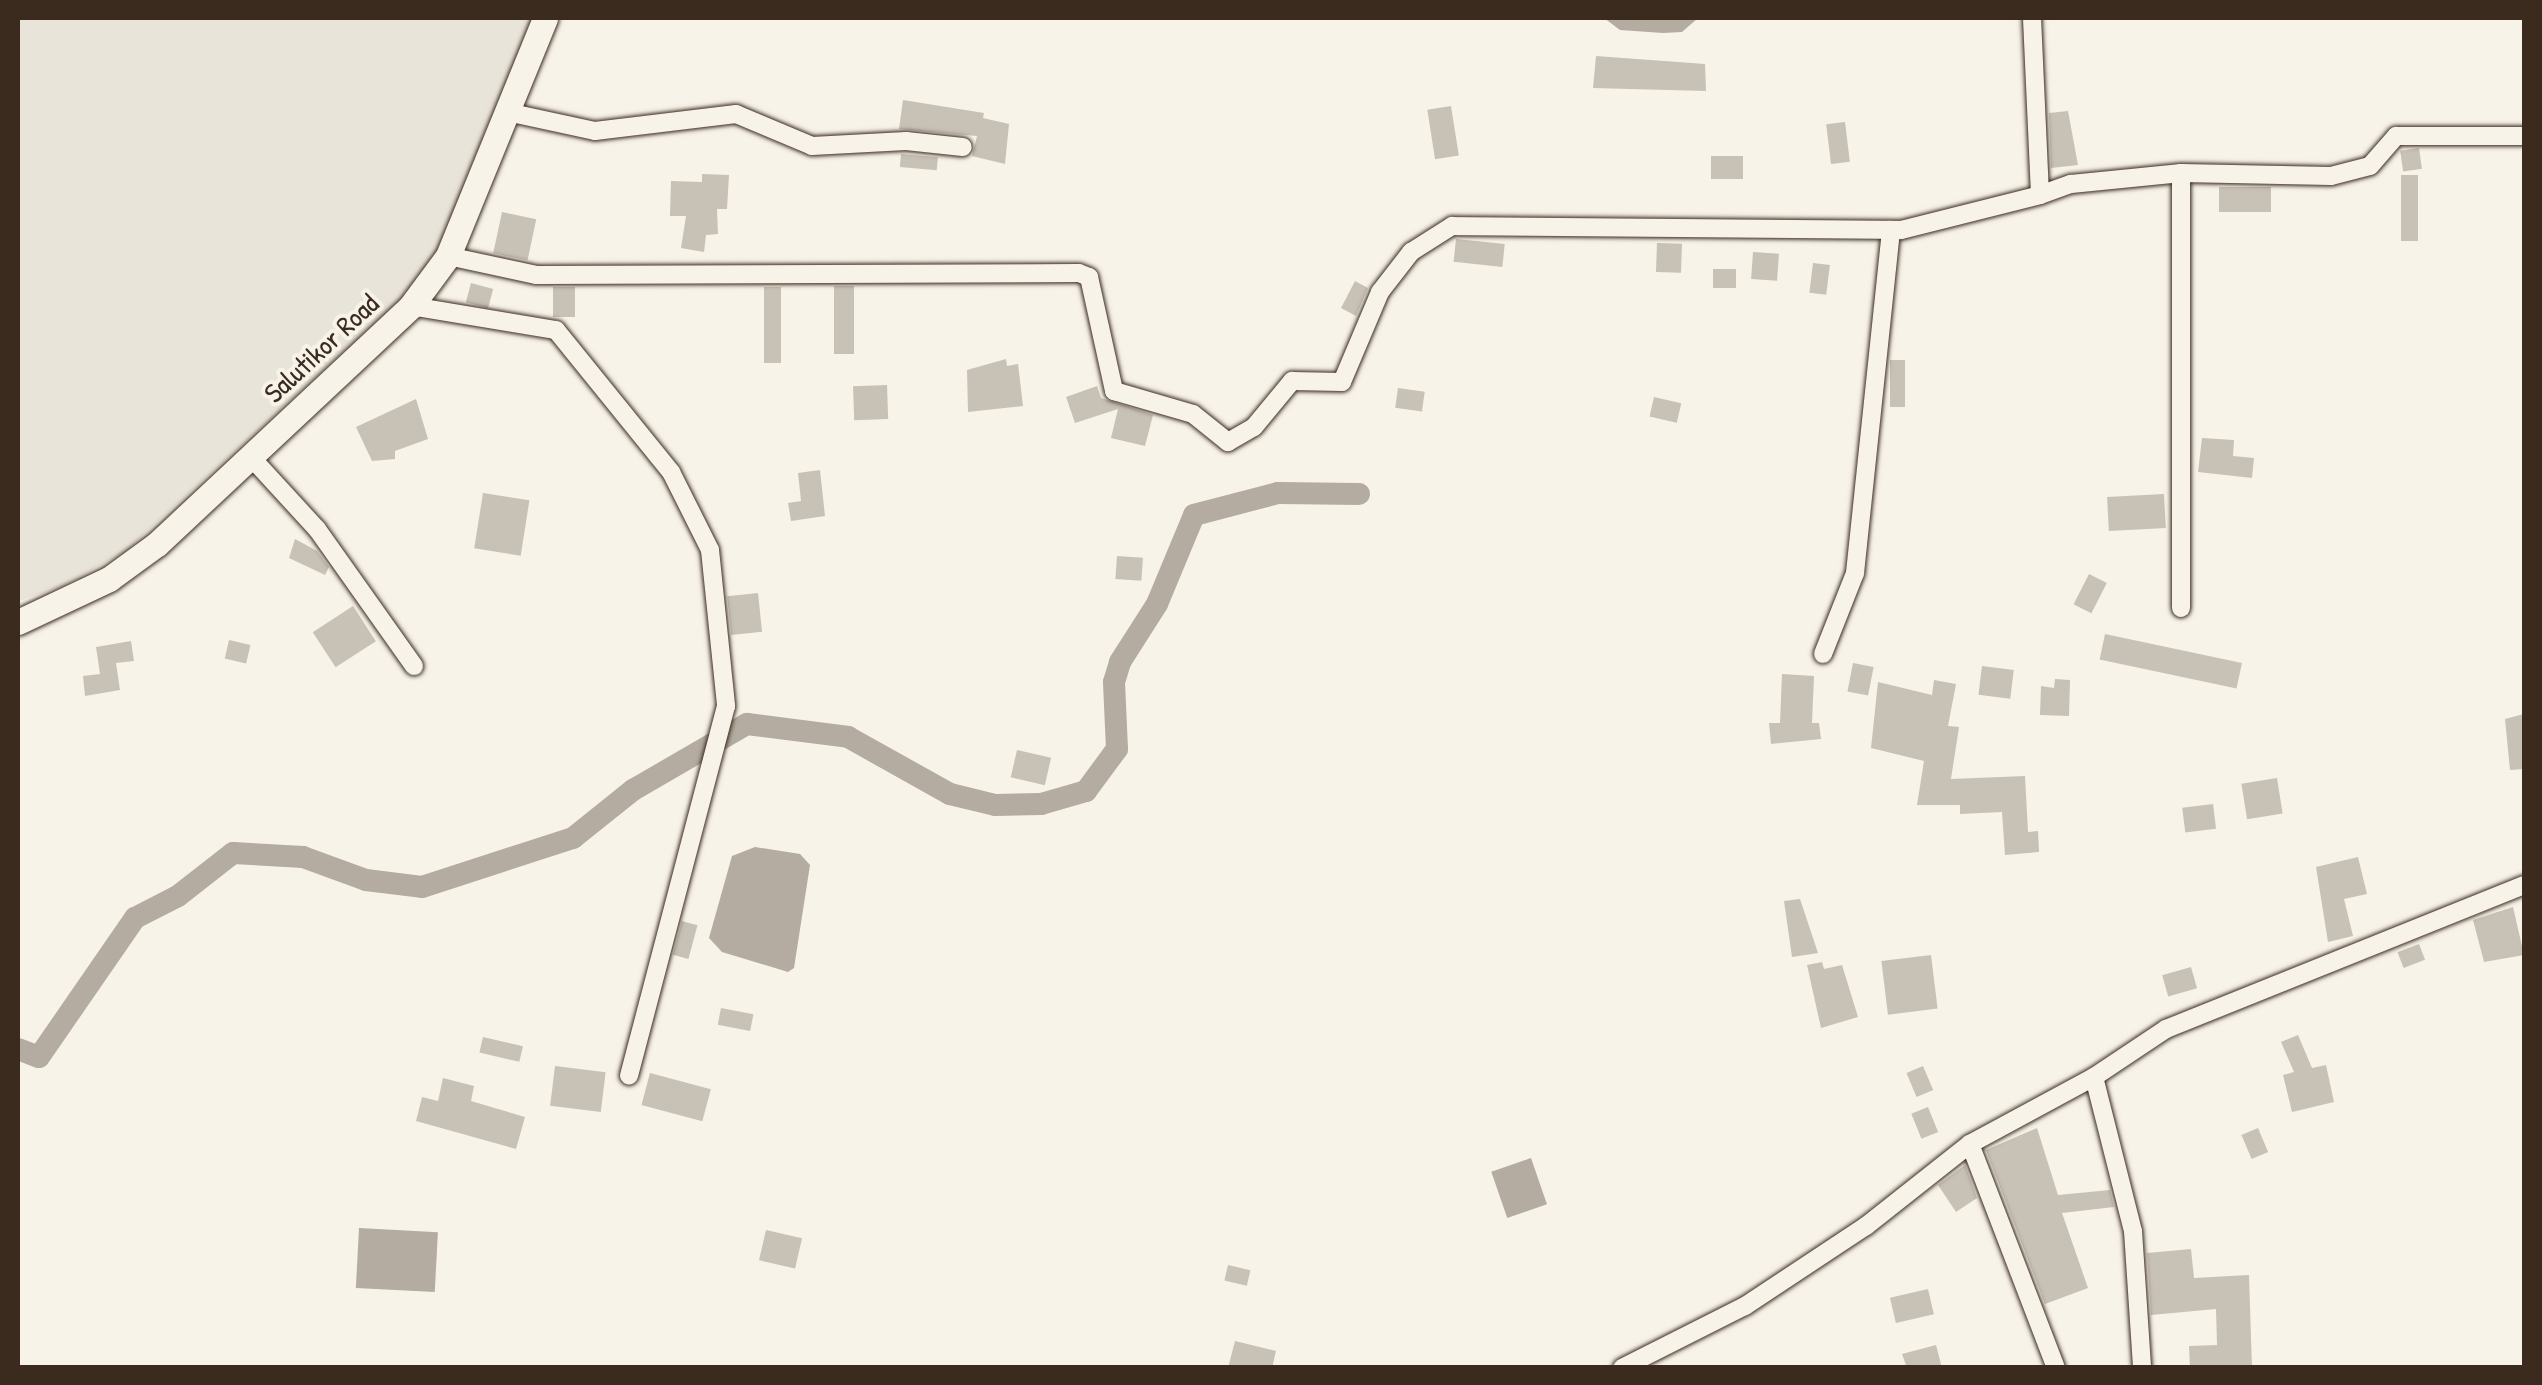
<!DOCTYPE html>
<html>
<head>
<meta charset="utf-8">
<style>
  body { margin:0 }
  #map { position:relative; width:2542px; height:1385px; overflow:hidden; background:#f7f3e8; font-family:"Patrick Hand",sans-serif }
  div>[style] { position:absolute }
  .built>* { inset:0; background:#e9e4d9 }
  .water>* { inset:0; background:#b4aca0; transform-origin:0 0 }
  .canal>* { height:22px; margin:-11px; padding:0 11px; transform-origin:11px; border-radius:11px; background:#b4aca0 }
  .building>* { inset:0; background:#c8c1b6; transform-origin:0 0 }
  .roads { filter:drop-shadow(0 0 2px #3b2a1e) drop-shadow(0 0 2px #3b2a1e) }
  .street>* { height:18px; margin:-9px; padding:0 9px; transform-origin:9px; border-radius:9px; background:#f7f3e8 }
  .secondary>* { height:25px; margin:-12.5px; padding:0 12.5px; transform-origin:12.5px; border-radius:12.5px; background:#f7f3e8 }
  span { translate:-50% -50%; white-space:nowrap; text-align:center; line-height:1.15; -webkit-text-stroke:8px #f7f3e8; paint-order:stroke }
  .street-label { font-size:28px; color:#3b2a1e }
  .frame { position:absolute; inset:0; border:20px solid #3b2a1e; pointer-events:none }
</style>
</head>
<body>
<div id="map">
  <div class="built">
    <i style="clip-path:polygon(18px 18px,538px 18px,442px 251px,406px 295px,124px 552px,61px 587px,18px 601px)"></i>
  </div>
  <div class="water">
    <i style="clip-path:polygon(1604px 18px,1698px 18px,1682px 32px,1663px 33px,1620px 30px)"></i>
    <i style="clip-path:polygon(755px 847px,800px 854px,810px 865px,794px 968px,788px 972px,722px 952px,709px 938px,732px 856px)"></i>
    <i style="left:1531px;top:1158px;width:49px;height:42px;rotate:71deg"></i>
    <i style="left:359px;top:1228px;width:79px;height:60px;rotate:3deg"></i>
  </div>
  <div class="canal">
    <i style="left:18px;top:1049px;width:22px;rotate:21deg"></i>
    <i style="left:39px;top:1057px;width:169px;rotate:-55.4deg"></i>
    <i style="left:135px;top:918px;width:48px;rotate:-27.1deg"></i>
    <i style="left:178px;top:896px;width:70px;rotate:-38deg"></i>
    <i style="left:233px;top:853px;width:70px;rotate:3.3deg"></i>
    <i style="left:303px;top:857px;width:67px;rotate:20.1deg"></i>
    <i style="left:366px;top:880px;width:56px;rotate:7.1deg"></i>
    <i style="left:422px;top:887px;width:159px;rotate:-18deg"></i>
    <i style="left:573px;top:838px;width:77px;rotate:-38.7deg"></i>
    <i style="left:633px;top:790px;width:132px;rotate:-30.1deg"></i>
    <i style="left:747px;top:724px;width:102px;rotate:7.3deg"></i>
    <i style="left:848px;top:737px;width:117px;rotate:29.2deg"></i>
    <i style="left:950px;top:794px;width:46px;rotate:13.7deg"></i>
    <i style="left:995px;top:805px;width:46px;rotate:-1.2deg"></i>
    <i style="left:1041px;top:804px;width:47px;rotate:-16.1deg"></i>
    <i style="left:1086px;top:791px;width:52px;rotate:-53.6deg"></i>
    <i style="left:1117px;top:749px;width:67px;rotate:-92.6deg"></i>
    <i style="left:1114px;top:682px;width:21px;rotate:-73deg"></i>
    <i style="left:1120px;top:662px;width:69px;rotate:-57.5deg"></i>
    <i style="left:1157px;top:604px;width:96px;rotate:-67.4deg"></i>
    <i style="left:1194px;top:515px;width:87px;rotate:-14.7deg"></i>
    <i style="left:1278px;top:493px;width:81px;rotate:0.7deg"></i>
  </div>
  <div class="building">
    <i style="clip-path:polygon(1596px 56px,1705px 64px,1706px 91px,1593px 88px)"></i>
    <i style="clip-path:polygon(903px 100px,984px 113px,983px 118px,1009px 124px,1005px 164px,972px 156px,977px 136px,899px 129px)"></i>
    <i style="left:1451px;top:106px;width:50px;height:24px;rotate:81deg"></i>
    <i style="clip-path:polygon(2068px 111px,2078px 165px,2051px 168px,2049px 113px)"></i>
    <i style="left:1845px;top:122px;width:40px;height:19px;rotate:83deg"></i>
    <i style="left:2419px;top:148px;width:21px;height:19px;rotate:82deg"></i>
    <i style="left:901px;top:154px;width:37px;height:13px;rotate:5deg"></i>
    <i style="left:1711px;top:156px;width:32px;height:23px"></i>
    <i style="clip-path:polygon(702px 174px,729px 175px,727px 209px,717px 209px,718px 234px,706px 235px,704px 252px,681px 248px,686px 216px,670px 216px,671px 181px,702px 182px)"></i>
    <i style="left:2401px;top:175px;width:17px;height:66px"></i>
    <i style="left:2219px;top:187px;width:52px;height:25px"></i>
    <i style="left:502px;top:212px;width:35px;height:42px;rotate:12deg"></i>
    <i style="left:1456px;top:239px;width:49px;height:23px;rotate:6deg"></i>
    <i style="left:1657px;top:243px;width:25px;height:29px;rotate:2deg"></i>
    <i style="left:1753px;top:252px;width:26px;height:27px;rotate:4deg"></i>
    <i style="left:1813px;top:263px;width:17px;height:30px;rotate:7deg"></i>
    <i style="left:1713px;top:269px;width:23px;height:19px"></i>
    <i style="clip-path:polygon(1355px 281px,1368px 288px,1356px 316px,1341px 308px)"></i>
    <i style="left:471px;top:283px;width:23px;height:20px;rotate:15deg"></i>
    <i style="left:834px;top:286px;width:20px;height:68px"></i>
    <i style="left:553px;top:287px;width:22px;height:30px"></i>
    <i style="left:764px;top:287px;width:17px;height:76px"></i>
    <i style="clip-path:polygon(1006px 359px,1007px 366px,1018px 364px,1023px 406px,968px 412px,967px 370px)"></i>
    <i style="left:1890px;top:360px;width:15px;height:47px"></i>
    <i style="left:887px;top:385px;width:34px;height:34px;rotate:88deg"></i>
    <i style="clip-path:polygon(1097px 386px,1101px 398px,1153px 415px,1145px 446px,1111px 438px,1118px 409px,1075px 423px,1066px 397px)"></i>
    <i style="left:1398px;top:388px;width:27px;height:20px;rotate:8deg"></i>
    <i style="left:1654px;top:397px;width:28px;height:20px;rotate:13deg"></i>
    <i style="clip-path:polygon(416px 399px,428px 439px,395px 451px,395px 459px,372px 461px,356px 427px)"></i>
    <i style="clip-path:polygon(2202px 438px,2234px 440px,2233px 456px,2254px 458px,2252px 478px,2198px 472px)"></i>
    <i style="clip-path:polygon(820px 470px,825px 516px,791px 521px,788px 503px,801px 501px,798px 473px)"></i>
    <i style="left:483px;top:493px;width:47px;height:56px;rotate:9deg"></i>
    <i style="left:2164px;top:494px;width:34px;height:57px;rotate:87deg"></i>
    <i style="clip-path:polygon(295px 539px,317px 551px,329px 567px,325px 575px,289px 558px)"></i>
    <i style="left:1117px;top:556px;width:26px;height:23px;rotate:4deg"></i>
    <i style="left:2089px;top:574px;width:20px;height:34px;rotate:27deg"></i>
    <i style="left:758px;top:593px;width:39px;height:31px;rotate:84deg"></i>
    <i style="left:353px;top:606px;width:42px;height:48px;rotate:57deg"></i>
    <i style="left:2105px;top:634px;width:140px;height:26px;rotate:12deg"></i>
    <i style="left:229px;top:640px;width:22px;height:19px;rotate:13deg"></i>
    <i style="clip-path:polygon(131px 641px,134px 661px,116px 663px,120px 690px,85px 696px,83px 676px,100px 674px,96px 647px)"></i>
    <i style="left:1853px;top:663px;width:21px;height:29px;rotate:11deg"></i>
    <i style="left:1982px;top:666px;width:32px;height:29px;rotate:7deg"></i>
    <i style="clip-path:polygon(1782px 674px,1814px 676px,1812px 723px,1819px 723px,1821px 739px,1771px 744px,1769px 723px,1780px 723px)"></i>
    <i style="clip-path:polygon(2055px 679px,2070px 680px,2069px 716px,2040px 715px,2041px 686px,2054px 688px)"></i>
    <i style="clip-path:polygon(1934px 680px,1956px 684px,1948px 726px,1959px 727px,1951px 779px,2025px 776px,2028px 832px,2038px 831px,2039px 852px,2005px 855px,2002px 812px,1960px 814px,1960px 805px,1917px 805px,1924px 761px,1871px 748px,1878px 682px,1932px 695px)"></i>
    <i style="clip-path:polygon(2524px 714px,2524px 769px,2510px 770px,2505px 719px)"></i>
    <i style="left:1017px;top:750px;width:35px;height:28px;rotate:13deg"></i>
    <i style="left:2277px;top:778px;width:36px;height:36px;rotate:81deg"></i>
    <i style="left:2213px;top:804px;width:25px;height:31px;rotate:83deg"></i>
    <i style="clip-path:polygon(2358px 857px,2367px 894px,2344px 899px,2353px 936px,2328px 942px,2316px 867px)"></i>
    <i style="clip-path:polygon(1800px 899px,1818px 953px,1792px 957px,1784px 901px)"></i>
    <i style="clip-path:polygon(2513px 907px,2524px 955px,2484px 962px,2473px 920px)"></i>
    <i style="left:682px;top:921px;width:16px;height:35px;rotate:15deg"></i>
    <i style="left:2419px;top:944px;width:17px;height:23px;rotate:69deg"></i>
    <i style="left:1931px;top:955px;width:54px;height:50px;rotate:83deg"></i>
    <i style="clip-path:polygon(1822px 962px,1824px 969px,1842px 965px,1858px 1017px,1821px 1028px,1807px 965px)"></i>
    <i style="left:2191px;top:967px;width:22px;height:30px;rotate:74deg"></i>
    <i style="left:721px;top:1008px;width:33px;height:17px;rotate:11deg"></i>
    <i style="clip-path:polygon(2298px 1035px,2312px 1068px,2326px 1065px,2334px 1102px,2292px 1112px,2283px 1075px,2294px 1072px,2281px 1042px)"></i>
    <i style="left:483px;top:1037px;width:41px;height:16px;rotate:13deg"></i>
    <i style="left:555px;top:1066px;width:51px;height:40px;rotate:7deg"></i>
    <i style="left:1923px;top:1066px;width:26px;height:18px;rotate:67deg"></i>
    <i style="left:650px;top:1073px;width:63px;height:33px;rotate:15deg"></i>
    <i style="clip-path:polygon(443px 1078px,474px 1086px,471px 1101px,525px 1117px,516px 1149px,416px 1121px,422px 1097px,438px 1101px)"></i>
    <i style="left:1928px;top:1107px;width:27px;height:18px;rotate:68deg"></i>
    <i style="clip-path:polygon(2037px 1128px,2058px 1195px,2110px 1190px,2114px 1207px,2062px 1213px,2088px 1288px,2045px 1304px,1986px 1150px)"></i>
    <i style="left:2258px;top:1128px;width:26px;height:18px;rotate:67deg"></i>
    <i style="clip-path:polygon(1965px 1165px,1977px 1198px,1956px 1212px,1938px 1185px)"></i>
    <i style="left:766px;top:1230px;width:37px;height:31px;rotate:13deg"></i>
    <i style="clip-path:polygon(2191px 1249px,2194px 1278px,2249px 1275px,2252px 1368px,2190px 1368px,2189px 1346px,2217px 1345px,2216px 1309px,2151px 1315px,2147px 1253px)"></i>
    <i style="left:1228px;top:1265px;width:23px;height:16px;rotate:13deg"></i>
    <i style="left:1928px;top:1289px;width:26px;height:39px;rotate:77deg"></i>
    <i style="clip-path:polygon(1235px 1341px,1276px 1351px,1272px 1368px,1228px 1368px)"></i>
    <i style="clip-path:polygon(1936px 1345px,1942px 1368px,1907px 1368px,1902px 1354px)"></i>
  </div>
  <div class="roads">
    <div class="street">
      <i style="left:2032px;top:18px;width:177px;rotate:87.4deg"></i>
      <i style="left:2040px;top:195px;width:33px;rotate:-20deg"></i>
      <i style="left:2071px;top:184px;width:111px;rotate:-5.7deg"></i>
      <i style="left:2181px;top:173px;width:150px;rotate:1.1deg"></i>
      <i style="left:2331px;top:176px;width:40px;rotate:-14.4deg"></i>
      <i style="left:2370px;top:166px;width:40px;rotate:-49deg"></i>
      <i style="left:2396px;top:136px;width:128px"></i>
      <i style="left:507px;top:112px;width:90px;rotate:12.2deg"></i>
      <i style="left:595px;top:131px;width:142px;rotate:-6.9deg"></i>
      <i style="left:736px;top:114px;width:82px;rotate:22.8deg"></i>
      <i style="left:812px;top:146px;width:94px;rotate:-3deg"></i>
      <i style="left:906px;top:141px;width:57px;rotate:6deg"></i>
      <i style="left:448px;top:256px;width:91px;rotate:12.1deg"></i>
      <i style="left:537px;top:275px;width:542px;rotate:-0.21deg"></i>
      <i style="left:1079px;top:273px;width:11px;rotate:22deg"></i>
      <i style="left:1089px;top:277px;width:117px;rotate:77.6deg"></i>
      <i style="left:1114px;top:391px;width:82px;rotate:16.2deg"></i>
      <i style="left:1193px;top:414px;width:45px;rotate:38.7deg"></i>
      <i style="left:1228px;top:442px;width:30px;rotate:-30deg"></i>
      <i style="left:1254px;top:427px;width:60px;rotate:-50.4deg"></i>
      <i style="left:1292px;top:381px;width:50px;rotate:1.1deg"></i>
      <i style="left:1342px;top:382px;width:98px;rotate:-67.1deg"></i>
      <i style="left:1380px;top:292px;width:51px;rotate:-52.2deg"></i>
      <i style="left:1411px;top:252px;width:49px;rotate:-32.4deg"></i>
      <i style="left:1452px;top:226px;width:449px;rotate:0.5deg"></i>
      <i style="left:1901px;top:230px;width:143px;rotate:-14.1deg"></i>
      <i style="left:411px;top:306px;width:147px;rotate:9.4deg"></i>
      <i style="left:556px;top:330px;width:183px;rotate:51deg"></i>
      <i style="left:671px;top:472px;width:87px;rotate:63.4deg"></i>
      <i style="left:710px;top:550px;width:157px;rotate:84.1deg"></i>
      <i style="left:726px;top:706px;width:382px;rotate:104.7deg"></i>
      <i style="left:250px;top:456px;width:99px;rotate:47.5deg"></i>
      <i style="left:317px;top:529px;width:168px;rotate:54.7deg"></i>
      <i style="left:2181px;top:608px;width:435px;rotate:-90deg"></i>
      <i style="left:1823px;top:654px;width:87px;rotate:-68.4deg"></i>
      <i style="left:1855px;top:573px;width:345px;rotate:-84deg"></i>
      <i style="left:2094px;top:1077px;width:159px;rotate:75.8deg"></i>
      <i style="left:2133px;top:1231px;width:137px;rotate:86.2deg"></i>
      <i style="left:1970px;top:1144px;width:240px;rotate:69deg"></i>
      <i style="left:1622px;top:1368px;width:138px;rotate:-26.8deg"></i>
      <i style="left:1745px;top:1306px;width:145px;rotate:-33.5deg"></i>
      <i style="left:1866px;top:1226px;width:132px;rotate:-38.3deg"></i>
      <i style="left:1970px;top:1144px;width:141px;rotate:-28.4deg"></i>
      <i style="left:2094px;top:1077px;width:87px;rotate:-33.7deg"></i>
      <i style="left:2166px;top:1029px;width:386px;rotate:-21.9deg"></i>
    </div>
    <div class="secondary">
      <i style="left:18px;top:622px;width:101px;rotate:-25.3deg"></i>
      <i style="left:109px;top:579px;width:59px;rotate:-36.1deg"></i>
      <i style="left:157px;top:544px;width:348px;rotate:-43.1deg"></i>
      <i style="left:411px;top:306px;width:62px;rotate:-53.5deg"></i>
      <i style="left:448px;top:256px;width:257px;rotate:-67.8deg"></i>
    </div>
  </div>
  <div class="street-label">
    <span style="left:321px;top:348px;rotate:-43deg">Salutikor Road</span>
  </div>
  <div class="frame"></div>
</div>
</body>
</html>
